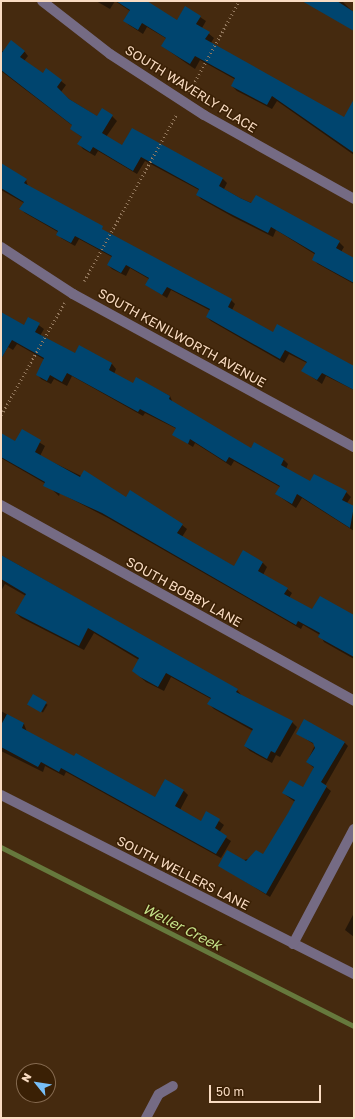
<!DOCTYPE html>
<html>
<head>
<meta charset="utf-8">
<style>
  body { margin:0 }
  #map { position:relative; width:355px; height:1119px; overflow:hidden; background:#452a0f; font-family:"Golos Text",sans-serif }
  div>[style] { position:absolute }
  .shadow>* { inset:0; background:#0007; transform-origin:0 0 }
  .stream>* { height:4.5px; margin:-2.25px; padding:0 2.25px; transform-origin:2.25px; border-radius:2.25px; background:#66793d }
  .building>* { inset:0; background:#00456f; transform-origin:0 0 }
  .path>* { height:2.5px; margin-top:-1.25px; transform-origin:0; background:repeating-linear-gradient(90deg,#93785d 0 1px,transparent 0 4px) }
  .minor>* { height:10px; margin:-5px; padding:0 5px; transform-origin:5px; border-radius:5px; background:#756b84 }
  span { translate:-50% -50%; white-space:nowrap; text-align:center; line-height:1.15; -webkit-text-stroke:3px #3a2005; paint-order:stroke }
  .street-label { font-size:13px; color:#f9dcc3 }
  .water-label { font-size:14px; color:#c6e48b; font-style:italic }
  .frame { position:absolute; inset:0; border:2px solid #f9dcc3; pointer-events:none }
  .north { position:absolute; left:16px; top:1063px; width:40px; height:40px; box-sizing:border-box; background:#3a2005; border:1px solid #866b51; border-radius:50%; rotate:300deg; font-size:11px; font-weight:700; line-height:16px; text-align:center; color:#f9dcc3 }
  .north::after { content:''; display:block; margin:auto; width:14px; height:18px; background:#78bff7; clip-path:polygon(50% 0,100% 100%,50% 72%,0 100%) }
  .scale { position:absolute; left:209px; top:1085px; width:112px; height:18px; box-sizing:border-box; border:2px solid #f9dcc3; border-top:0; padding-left:5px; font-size:12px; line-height:14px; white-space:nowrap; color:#f9dcc3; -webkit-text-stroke:3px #3a2005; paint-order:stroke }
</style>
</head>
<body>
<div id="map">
  <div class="shadow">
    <i style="clip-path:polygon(96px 1px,145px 1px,177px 21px,185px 7px,206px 21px,202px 28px,214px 38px,211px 43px,344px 119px,354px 107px,354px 155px,277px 101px,272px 109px,237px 91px,232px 86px,236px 80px,200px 60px,195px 69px,186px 63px,162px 46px,167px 39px,147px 27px,143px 34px,129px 25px,124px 20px,130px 11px,115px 1px,110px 9px)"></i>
    <i style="clip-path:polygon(306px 1px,342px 1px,354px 13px,354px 30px)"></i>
    <i style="clip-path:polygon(1px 51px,24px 51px,28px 56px,24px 61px,43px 75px,47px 70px,66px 85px,61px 92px,69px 99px,98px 117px,102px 110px,112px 116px,117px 121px,106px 137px,122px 146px,132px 129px,223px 179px,227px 183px,224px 189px,240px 198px,339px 242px,344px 247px,341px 252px,354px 259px,354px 284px,318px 264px,313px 259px,316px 255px,276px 230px,273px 237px,233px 217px,201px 199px,197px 194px,199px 190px,145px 161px,137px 174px,98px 151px,95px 156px,83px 149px,79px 144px,83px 138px,71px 129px,73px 126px,1px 71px)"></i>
    <i style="clip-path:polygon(1px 165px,26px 180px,28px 186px,106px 232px,231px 300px,235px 304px,232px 310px,273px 333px,354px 367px,354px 390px,326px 376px,322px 384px,303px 371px,307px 363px,289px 354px,284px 363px,211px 321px,207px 317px,211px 311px,171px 290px,167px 298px,146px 285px,149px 279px,130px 268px,126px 276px,112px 269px,108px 265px,112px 257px,79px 239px,75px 246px,61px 238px,58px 232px,25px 213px,21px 209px,24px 203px,1px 190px)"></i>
    <i style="clip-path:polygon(1px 314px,24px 327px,29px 318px,44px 329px,40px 336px,75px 355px,79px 346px,112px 364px,116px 369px,114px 374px,133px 385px,137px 379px,170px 396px,173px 403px,251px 449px,254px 443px,284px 460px,288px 464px,286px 469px,310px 483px,346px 492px,351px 497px,347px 503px,354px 507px,354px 531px,302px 498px,296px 508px,276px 494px,280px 487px,234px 461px,231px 466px,195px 443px,193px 447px,174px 435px,177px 429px,145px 413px,143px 416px,72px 376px,67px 386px,54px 379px,51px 384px,41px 379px,37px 374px,45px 360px,17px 344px,13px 350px,8px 347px,1px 359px)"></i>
    <i style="clip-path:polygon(22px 431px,45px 446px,40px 456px,182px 525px,187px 529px,182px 537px,235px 567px,262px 562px,267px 567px,263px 575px,287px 589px,292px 593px,289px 598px,313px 611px,354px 616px,354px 659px,324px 642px,320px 635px,303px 625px,301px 629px,108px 518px,60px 493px,59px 496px,46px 484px,1px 458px,1px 434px,16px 442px)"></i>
    <i style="clip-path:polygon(1px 555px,237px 690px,242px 696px,292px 722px,297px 727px,280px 757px,276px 755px,272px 763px,250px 751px,245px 746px,253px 731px,214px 709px,209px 704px,211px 699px,171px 677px,164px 691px,146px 682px,133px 671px,139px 660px,94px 633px,84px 650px,21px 618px,16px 613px,26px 596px,5px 584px,1px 591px)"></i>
    <i style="left:33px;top:696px;width:17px;height:9px;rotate:31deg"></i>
    <i style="clip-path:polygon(1px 711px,24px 724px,27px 732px,155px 799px,165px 780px,184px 791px,188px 795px,180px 810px,201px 822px,207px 812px,224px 825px,219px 833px,231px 841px,221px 858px,66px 772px,64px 776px,45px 766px,43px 772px,1px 751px)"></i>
    <i style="clip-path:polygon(297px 733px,344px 742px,348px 746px,325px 786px,331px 791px,270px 897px,220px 866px,264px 855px,295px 802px,283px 793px,303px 788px,314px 768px,307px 762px,315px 745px)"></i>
    <i style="clip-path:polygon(354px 913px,354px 937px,345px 930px)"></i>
  </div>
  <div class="stream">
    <i style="left:1px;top:847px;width:396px;rotate:26.9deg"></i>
  </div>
  <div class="building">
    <i style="clip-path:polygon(116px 1px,147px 1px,177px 20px,185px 6px,201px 16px,196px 24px,210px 32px,205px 39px,344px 117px,354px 99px,354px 153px,272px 96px,267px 105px,231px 86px,235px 78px,195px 56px,190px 64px,180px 58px,161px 46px,166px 38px,142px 23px,138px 30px,123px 21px,130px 10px)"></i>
    <i style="clip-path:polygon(302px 1px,337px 1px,354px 12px,354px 31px)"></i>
    <i style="clip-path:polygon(11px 40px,25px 51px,20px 57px,43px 73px,46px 68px,62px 80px,57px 87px,69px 99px,97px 116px,102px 108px,113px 115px,102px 133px,122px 145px,132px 128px,223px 178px,219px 186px,240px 198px,251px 203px,256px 195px,340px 241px,336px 248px,354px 258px,354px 283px,312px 260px,315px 253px,271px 227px,268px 233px,227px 212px,196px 195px,199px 189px,141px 157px,133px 171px,93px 147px,90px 152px,77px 144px,82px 137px,70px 129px,72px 125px,1px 70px,1px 54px)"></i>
    <i style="clip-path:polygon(1px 163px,27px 179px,24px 183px,103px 226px,102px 229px,232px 299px,228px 307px,273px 332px,277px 324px,354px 366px,354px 390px,322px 373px,317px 380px,301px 371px,307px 362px,285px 350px,280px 359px,206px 317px,210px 309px,167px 287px,162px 295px,145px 285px,149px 278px,126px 265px,121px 273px,107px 265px,112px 256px,75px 236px,71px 243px,56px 235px,58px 231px,19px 209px,24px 202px,1px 188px)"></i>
    <i style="clip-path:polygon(1px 312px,24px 325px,28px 317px,40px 323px,35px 332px,75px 353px,79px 345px,112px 363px,109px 370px,133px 383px,136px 377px,170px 396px,169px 399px,251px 448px,254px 442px,284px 459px,281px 465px,310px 481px,314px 474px,347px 491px,342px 500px,354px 506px,350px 528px,297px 494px,292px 504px,275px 494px,280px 486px,229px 457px,226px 462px,190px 439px,188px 444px,172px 435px,176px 428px,140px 409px,138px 412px,67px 373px,62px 382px,50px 375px,47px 381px,36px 375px,44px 358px,12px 340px,1px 359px)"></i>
    <i style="clip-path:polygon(22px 429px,41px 440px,35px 452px,80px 477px,84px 470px,126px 497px,130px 490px,183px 524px,177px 533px,234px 566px,243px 550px,263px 562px,258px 571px,288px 588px,284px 594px,312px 609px,320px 596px,354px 615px,354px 657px,318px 637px,320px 633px,298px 621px,296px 625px,102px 513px,43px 486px,45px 482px,1px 457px,1px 433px,15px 441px)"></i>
    <i style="clip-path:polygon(1px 555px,238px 689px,236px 692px,293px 721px,275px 753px,271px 751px,267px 759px,244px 746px,253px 729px,207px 704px,211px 698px,166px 673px,158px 687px,140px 677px,132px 671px,139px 658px,88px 628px,79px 646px,15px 613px,26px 594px,1px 579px)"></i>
    <i style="left:33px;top:694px;width:16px;height:12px;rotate:30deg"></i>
    <i style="clip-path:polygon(7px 714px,24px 723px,22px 728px,74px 756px,76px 753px,155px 797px,165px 779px,184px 790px,175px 806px,201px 821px,206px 811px,220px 819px,215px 828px,227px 836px,216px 854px,61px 768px,59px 772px,41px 762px,38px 767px,1px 747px,1px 725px)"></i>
    <i style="clip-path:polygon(304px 719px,345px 742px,321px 782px,327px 786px,266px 894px,218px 866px,227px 850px,246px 861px,256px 850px,263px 854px,288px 813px,295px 800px,282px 793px,290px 780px,303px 787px,314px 767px,306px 762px,315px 748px,313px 743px,296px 734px)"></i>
  </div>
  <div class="path">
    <i style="left:189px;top:92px;width:104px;rotate:-61.2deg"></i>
    <i style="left:84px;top:281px;width:190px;rotate:-61deg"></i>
    <i style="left:1px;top:415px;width:129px;rotate:-60.6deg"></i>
  </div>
  <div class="minor">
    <i style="left:42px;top:1px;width:86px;rotate:37.9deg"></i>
    <i style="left:110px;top:54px;width:112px;rotate:33deg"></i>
    <i style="left:204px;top:115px;width:172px;rotate:29.2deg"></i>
    <i style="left:1px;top:247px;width:86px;rotate:33.1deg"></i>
    <i style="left:73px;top:294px;width:320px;rotate:28.6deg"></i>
    <i style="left:1px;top:505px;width:404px;rotate:29deg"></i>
    <i style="left:1px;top:795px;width:396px;rotate:26.9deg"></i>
    <i style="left:293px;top:944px;width:130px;rotate:-62.1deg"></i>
    <i style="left:146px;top:1118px;width:27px;rotate:-62deg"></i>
    <i style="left:159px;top:1094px;width:16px;rotate:-30deg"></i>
  </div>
  <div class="street-label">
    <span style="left:191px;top:89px;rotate:32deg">SOUTH WAVERLY PLACE</span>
    <span style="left:182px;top:338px;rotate:29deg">SOUTH KENILWORTH AVENUE</span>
    <span style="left:184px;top:592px;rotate:29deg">SOUTH BOBBY LANE</span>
    <span style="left:183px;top:873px;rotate:27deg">SOUTH WELLERS LANE</span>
  </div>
  <div class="water-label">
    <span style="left:182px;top:927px;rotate:27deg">Weller Creek</span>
  </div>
  <div class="frame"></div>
  <div class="north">N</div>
  <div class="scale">50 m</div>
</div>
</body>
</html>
